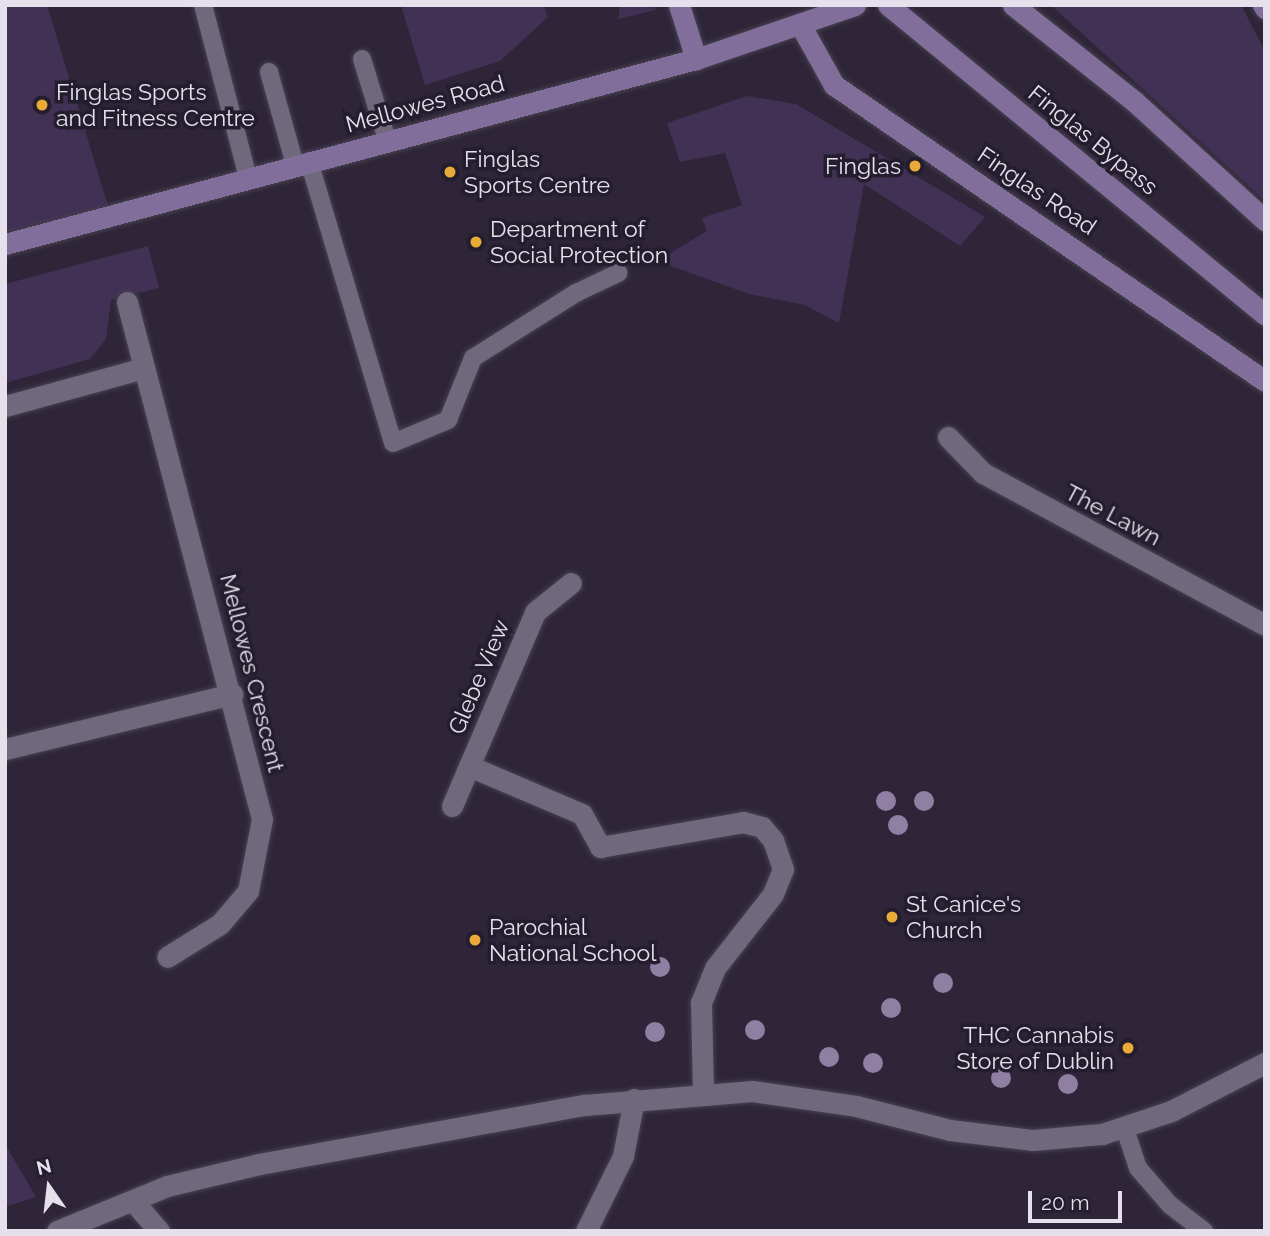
<!DOCTYPE html>
<html>
<head>
<meta charset="utf-8">
<style>
  body { margin:0 }
  #map { position:relative; width:1270px; height:1236px; overflow:hidden; background:#2e2638; font-family:Raleway,sans-serif }
  div>[style] { position:absolute }
  .green>* { inset:0; background:#413155 }
  .roads { filter:drop-shadow(0 0 2px #484150) drop-shadow(0 0 2px #484150) }
  .service>* { height:18px; margin:-9px; padding:0 9px; transform-origin:9px; border-radius:9px; background:#70687d }
  .minor>* { height:21px; margin:-10.5px; padding:0 10.5px; transform-origin:10.5px; border-radius:10.5px; background:#70687d }
  .secondary>* { height:21px; margin:-10.5px; padding:0 10.5px; transform-origin:10.5px; border-radius:10.5px; background:#826e9a }
  .trees>* { width:20px; height:20px; margin:-10px; border-radius:50%; background:#8e7fa3 }
  .dots>* { width:19px; height:19px; translate:-50% -50%; box-sizing:border-box; border:4px solid #241d2e; border-radius:50% }
  span { translate:-50% -50%; white-space:nowrap; text-align:center; line-height:1.15; -webkit-text-stroke:7px #241d2e; paint-order:stroke }
  .poi-label { font-size:23px; color:#e5e0ec }
  .left { translate:0 -50%; text-align:left }
  .right { translate:-100% -50%; text-align:right }
  .street-label { font-size:23px; color:#e5e0ec }
  .frame { position:absolute; inset:0; border:7px solid #e5e0ec; pointer-events:none }
  .north { position:absolute; left:14px; top:1152px; width:70px; height:70px; -webkit-text-stroke:5px #241d2e; paint-order:stroke; rotate:346deg; font-size:19px; font-weight:700; line-height:28px; text-align:center; color:#e5e0ec }
  .north::after { content:''; display:block; margin:auto; width:24px; height:32px; background:#e5e0ec; clip-path:polygon(50% 0,100% 100%,50% 72%,0 100%) }
  .scale { position:absolute; left:1028px; top:1191px; width:94px; height:32px; box-sizing:border-box; border:4px solid #e5e0ec; border-top:0; padding-left:9px; font-size:21px; line-height:24px; white-space:nowrap; color:#e5e0ec; -webkit-text-stroke:5px #241d2e; paint-order:stroke }
</style>
</head>
<body>
<div id="map">
  <div class="green">
    <i style="clip-path:polygon(5px 5px,47px 5px,108px 206px,5px 232px)"></i>
    <i style="clip-path:polygon(401px 5px,543px 5px,548px 17px,500px 61px,425px 85px)"></i>
    <i style="clip-path:polygon(620px 5px,654px 5px,656px 10px,618px 19px)"></i>
    <i style="clip-path:polygon(1051px 5px,1241px 5px,1265px 51px,1265px 201px)"></i>
    <i style="clip-path:polygon(747px 96px,796px 104px,985px 217px,960px 246px,864px 184px,839px 323px,805px 305px,749px 294px,657px 261px,707px 231px,702px 218px,742px 205px,725px 153px,680px 162px,667px 123px)"></i>
    <i style="clip-path:polygon(148px 246px,159px 288px,111px 300px,106px 339px,90px 359px,5px 383px,5px 284px)"></i>
    <i style="clip-path:polygon(5px 1144px,36px 1197px,5px 1207px)"></i>
  </div>
  <div class="roads">
    <div class="service">
      <i style="left:203px;top:5px;width:179px;rotate:75.4deg"></i>
      <i style="left:362px;top:59px;width:85px;rotate:72.8deg"></i>
      <i style="left:269px;top:72px;width:97px;rotate:74.4deg"></i>
      <i style="left:309px;top:161px;width:294px;rotate:73.4deg"></i>
      <i style="left:393px;top:443px;width:60px;rotate:-22.7deg"></i>
      <i style="left:448px;top:420px;width:67px;rotate:-68deg"></i>
      <i style="left:473px;top:358px;width:122px;rotate:-32.3deg"></i>
      <i style="left:576px;top:293px;width:47px;rotate:-25.5deg"></i>
      <i style="left:1124px;top:1126px;width:44px;rotate:71.6deg"></i>
      <i style="left:1138px;top:1168px;width:49px;rotate:49.1deg"></i>
      <i style="left:1170px;top:1205px;width:43px;rotate:37.4deg"></i>
    </div>
    <div class="minor">
      <i style="left:127px;top:302px;width:534px;rotate:75.37deg"></i>
      <i style="left:262px;top:819px;width:73px;rotate:101deg"></i>
      <i style="left:248px;top:891px;width:43px;rotate:130.3deg"></i>
      <i style="left:220px;top:924px;width:62px;rotate:148.1deg"></i>
      <i style="left:5px;top:406px;width:144px;rotate:-15.3deg"></i>
      <i style="left:948px;top:437px;width:50px;rotate:45.8deg"></i>
      <i style="left:983px;top:473px;width:320px;rotate:28.3deg"></i>
      <i style="left:5px;top:749px;width:234px;rotate:-13.6deg"></i>
      <i style="left:469px;top:766px;width:123px;rotate:23deg"></i>
      <i style="left:582px;top:814px;width:38px;rotate:61deg"></i>
      <i style="left:600px;top:847px;width:145px;rotate:-9.9deg"></i>
      <i style="left:743px;top:822px;width:20px;rotate:15deg"></i>
      <i style="left:762px;top:827px;width:17px;rotate:50deg"></i>
      <i style="left:773px;top:840px;width:31px;rotate:71deg"></i>
      <i style="left:783px;top:869px;width:27px;rotate:112deg"></i>
      <i style="left:773px;top:894px;width:94px;rotate:128.1deg"></i>
      <i style="left:715px;top:968px;width:38px;rotate:112deg"></i>
      <i style="left:701px;top:1003px;width:90px;rotate:88.7deg"></i>
      <i style="left:452px;top:806px;width:211px;rotate:-66.8deg"></i>
      <i style="left:535px;top:612px;width:46px;rotate:-38.9deg"></i>
      <i style="left:133px;top:1201px;width:40px;rotate:49deg"></i>
      <i style="left:57px;top:1231px;width:119px;rotate:-22.2deg"></i>
      <i style="left:167px;top:1186px;width:95px;rotate:-13.4deg"></i>
      <i style="left:259px;top:1164px;width:331px;rotate:-10.3deg"></i>
      <i style="left:585px;top:1105px;width:168px;rotate:-4.8deg"></i>
      <i style="left:752px;top:1091px;width:105px;rotate:8.2deg"></i>
      <i style="left:856px;top:1106px;width:97px;rotate:14.3deg"></i>
      <i style="left:950px;top:1130px;width:84px;rotate:6.9deg"></i>
      <i style="left:1033px;top:1140px;width:69px;rotate:-5deg"></i>
      <i style="left:1102px;top:1134px;width:73px;rotate:-18.4deg"></i>
      <i style="left:1171px;top:1111px;width:106px;rotate:-27.1deg"></i>
      <i style="left:586px;top:1231px;width:84px;rotate:-63.7deg"></i>
      <i style="left:623px;top:1156px;width:58px;rotate:-79.1deg"></i>
    </div>
    <div class="secondary">
      <i style="left:679px;top:5px;width:57px;rotate:72.5deg"></i>
      <i style="left:888px;top:5px;width:488px;rotate:39.4deg"></i>
      <i style="left:1013px;top:5px;width:154px;rotate:38.4deg"></i>
      <i style="left:1134px;top:101px;width:177px;rotate:42.3deg"></i>
      <i style="left:1263px;top:5px;width:4px;rotate:56deg"></i>
      <i style="left:801px;top:26px;width:68px;rotate:60.8deg"></i>
      <i style="left:834px;top:85px;width:523px;rotate:34.48deg"></i>
      <i style="left:5px;top:244px;width:715px;rotate:-14.99deg"></i>
      <i style="left:696px;top:59px;width:168px;rotate:-18.8deg"></i>
    </div>
  </div>
  <div class="trees">
    <i style="left:886px;top:801px"></i>
    <i style="left:924px;top:801px"></i>
    <i style="left:898px;top:825px"></i>
    <i style="left:660px;top:967px"></i>
    <i style="left:943px;top:983px"></i>
    <i style="left:891px;top:1008px"></i>
    <i style="left:755px;top:1030px"></i>
    <i style="left:655px;top:1032px"></i>
    <i style="left:829px;top:1057px"></i>
    <i style="left:873px;top:1063px"></i>
    <i style="left:1001px;top:1078px"></i>
    <i style="left:1068px;top:1084px"></i>
  </div>
  <div class="dots">
    <i style="left:42px;top:105px;background:#e9aa38"></i>
    <i style="left:915px;top:166px;background:#e9aa38"></i>
    <i style="left:450px;top:172px;background:#e9aa38"></i>
    <i style="left:476px;top:242px;background:#e9aa38"></i>
    <i style="left:892px;top:917px;background:#e9aa38"></i>
    <i style="left:475px;top:940px;background:#e9aa38"></i>
    <i style="left:1128px;top:1048px;background:#e9aa38"></i>
  </div>
  <div class="poi-label">
    <span class="left" style="left:56px;top:105px">Finglas Sports<br>and Fitness Centre</span>
    <span class="left" style="left:464px;top:172px">Finglas<br>Sports Centre</span>
    <span class="right" style="left:901px;top:166px">Finglas</span>
    <span class="left" style="left:490px;top:242px">Department of<br>Social Protection</span>
    <span class="left" style="left:906px;top:917px">St Canice's<br>Church</span>
    <span class="left" style="left:489px;top:940px">Parochial<br>National School</span>
    <span class="right" style="left:1114px;top:1048px">THC Cannabis<br>Store of Dublin</span>
  </div>
  <div class="street-label">
    <span style="left:425px;top:104px;rotate:-15deg">Mellowes Road</span>
    <span style="left:1093px;top:140px;rotate:39deg">Finglas Bypass</span>
    <span style="left:1037px;top:191px;rotate:34deg">Finglas Road</span>
    <span style="left:1113px;top:515px;rotate:28deg">The Lawn</span>
    <span style="left:252px;top:673px;rotate:76deg">Mellowes Crescent</span>
    <span style="left:479px;top:677px;rotate:-67deg">Glebe View</span>
  </div>
  <div class="frame"></div>
  <div class="north">N</div>
  <div class="scale">20 m</div>
</div>
</body>
</html>
